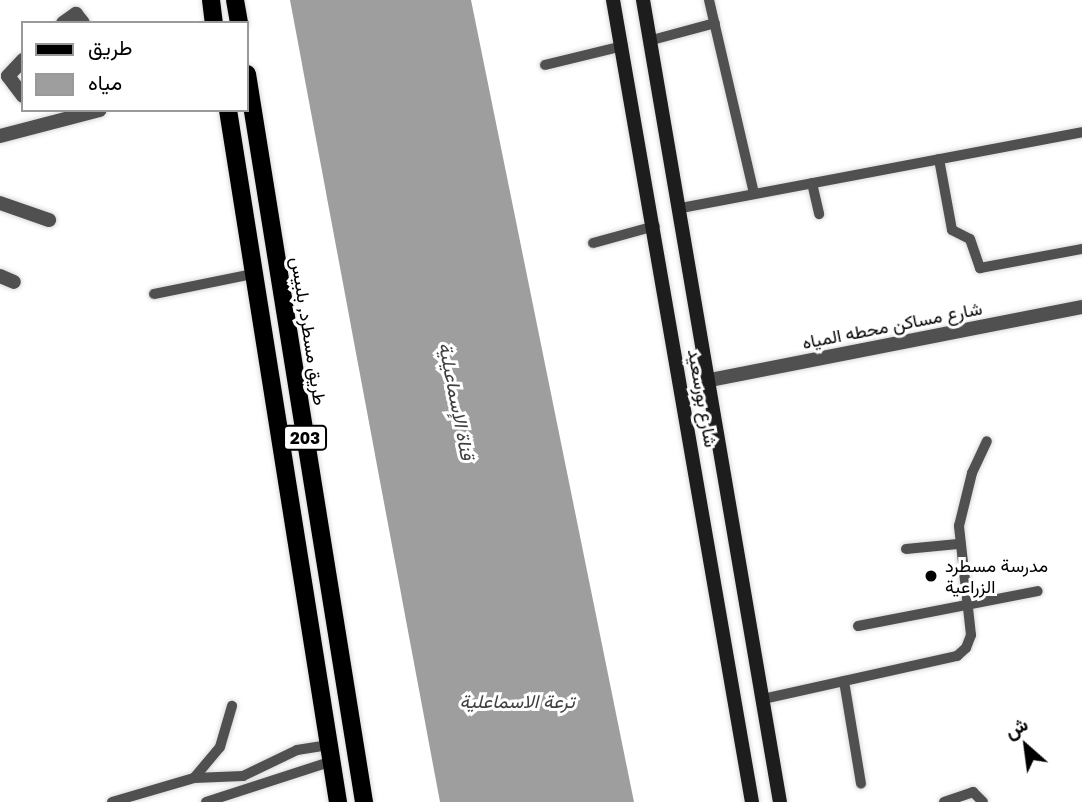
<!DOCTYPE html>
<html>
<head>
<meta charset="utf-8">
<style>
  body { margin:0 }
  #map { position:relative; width:1082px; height:802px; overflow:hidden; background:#fff; font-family:"Golos Text",Vazirmatn,sans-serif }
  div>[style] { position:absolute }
  .water>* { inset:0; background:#9e9e9e }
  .roads { filter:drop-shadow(0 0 2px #dbdbdb) drop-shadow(0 0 2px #dbdbdb) }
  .service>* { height:10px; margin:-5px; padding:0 5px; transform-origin:5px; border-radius:5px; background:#505050 }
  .minor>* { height:14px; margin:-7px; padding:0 7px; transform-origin:7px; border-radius:7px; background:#505050 }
  .secondary>* { height:14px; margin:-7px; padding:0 7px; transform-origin:7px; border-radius:7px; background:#1d1d1d }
  .primary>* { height:18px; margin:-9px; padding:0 9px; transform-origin:9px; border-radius:9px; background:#000 }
  .dots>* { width:19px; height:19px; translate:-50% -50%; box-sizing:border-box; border:4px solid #fff; border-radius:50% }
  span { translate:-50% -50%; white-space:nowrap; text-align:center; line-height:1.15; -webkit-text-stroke:6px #fff; paint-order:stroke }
  .shield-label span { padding:2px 5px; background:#fff; border:2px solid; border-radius:5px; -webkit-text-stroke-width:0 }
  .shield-label { font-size:16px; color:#000; font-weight:700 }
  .street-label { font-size:18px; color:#000 }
  .poi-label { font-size:18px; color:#000 }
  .left { translate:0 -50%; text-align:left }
  .water-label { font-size:19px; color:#3f3f3f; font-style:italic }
  .legend { position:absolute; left:21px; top:21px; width:228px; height:91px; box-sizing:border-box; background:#fff; border:2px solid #999; margin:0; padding:9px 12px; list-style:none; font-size:21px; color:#000 }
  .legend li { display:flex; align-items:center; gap:14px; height:35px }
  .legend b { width:35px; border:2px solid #999 }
  .north { position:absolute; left:991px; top:711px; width:70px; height:70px; -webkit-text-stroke:5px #fff; paint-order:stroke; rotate:332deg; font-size:19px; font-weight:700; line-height:28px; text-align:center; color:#000 }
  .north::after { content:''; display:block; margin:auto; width:24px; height:32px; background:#000; clip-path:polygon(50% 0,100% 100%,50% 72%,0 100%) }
</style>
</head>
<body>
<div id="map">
  <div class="water">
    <i style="clip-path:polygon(290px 0,471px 0,634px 802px,440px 802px)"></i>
  </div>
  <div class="roads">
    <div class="service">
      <i style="left:709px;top:0;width:198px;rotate:76.9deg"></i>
      <i style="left:652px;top:40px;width:65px;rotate:-15.1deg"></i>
      <i style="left:545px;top:65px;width:80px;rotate:-13.7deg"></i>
      <i style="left:939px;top:159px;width:72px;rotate:79.6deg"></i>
      <i style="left:952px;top:230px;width:20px;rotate:27deg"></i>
      <i style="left:970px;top:239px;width:31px;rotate:71deg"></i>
      <i style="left:980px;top:268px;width:104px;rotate:-10.6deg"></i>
      <i style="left:812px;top:183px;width:32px;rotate:77deg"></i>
      <i style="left:681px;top:208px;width:408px;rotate:-10.7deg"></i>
      <i style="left:593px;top:243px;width:64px;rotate:-15.3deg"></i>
      <i style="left:154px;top:294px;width:100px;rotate:-11.5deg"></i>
      <i style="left:906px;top:549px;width:52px;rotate:-5.5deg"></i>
      <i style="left:858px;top:626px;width:183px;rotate:-11deg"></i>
      <i style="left:844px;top:681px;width:104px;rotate:80.6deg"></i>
      <i style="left:763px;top:699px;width:199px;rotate:-12.5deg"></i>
      <i style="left:957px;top:656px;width:12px;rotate:-42deg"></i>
      <i style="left:966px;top:648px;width:14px;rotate:-69deg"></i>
      <i style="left:971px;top:635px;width:110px;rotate:-96.3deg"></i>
      <i style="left:959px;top:526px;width:55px;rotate:-76.2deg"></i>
      <i style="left:972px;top:473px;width:35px;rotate:-65deg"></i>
      <i style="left:194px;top:778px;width:40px;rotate:-50deg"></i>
      <i style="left:220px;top:747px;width:43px;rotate:-73.7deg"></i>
      <i style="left:112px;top:802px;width:85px;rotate:-16.3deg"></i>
      <i style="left:194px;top:778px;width:49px;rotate:-2.3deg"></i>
      <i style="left:243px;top:776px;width:60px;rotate:-25.7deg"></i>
      <i style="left:297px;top:750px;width:32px;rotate:-9deg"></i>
      <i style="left:206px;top:802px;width:133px;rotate:-18deg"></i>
      <i style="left:944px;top:802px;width:31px;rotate:-19deg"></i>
      <i style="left:973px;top:792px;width:14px;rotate:45deg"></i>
    </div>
    <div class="minor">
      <i style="left:63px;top:23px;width:16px;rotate:-35deg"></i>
      <i style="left:76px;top:14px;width:11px;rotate:52deg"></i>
      <i style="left:23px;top:60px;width:22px;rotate:133deg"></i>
      <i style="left:8px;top:76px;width:25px;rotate:53deg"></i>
      <i style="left:0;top:136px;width:103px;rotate:-14.6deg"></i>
      <i style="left:0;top:203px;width:52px;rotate:19.1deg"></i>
      <i style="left:0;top:276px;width:15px;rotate:23deg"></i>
      <i style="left:710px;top:380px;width:379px;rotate:-11.1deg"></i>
    </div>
    <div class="secondary">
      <i style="left:613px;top:0;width:814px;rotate:80.17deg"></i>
      <i style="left:643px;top:0;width:814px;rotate:80.31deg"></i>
    </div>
    <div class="primary">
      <i style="left:211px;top:0;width:23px;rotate:83deg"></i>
      <i style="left:235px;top:0;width:23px;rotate:80deg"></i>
      <i style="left:247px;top:74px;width:737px;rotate:80.87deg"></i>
      <i style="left:228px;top:110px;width:701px;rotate:80.97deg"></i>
    </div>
  </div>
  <div class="dots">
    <i style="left:931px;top:576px;background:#000"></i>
  </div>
  <div class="shield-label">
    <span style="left:305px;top:438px">203</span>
  </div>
  <div class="street-label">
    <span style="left:892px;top:325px;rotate:-11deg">شارع مساكن محطه المياه</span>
    <span style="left:309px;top:331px;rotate:81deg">طريق مسطرد, بلبيس</span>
    <span style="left:703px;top:398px;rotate:80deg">شارع بورسعيد</span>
  </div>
  <div class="poi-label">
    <span class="left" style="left:945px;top:576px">مدرسة مسطرد<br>الزراعية</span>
  </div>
  <div class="water-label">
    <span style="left:457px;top:401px;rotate:79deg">قناة الإسماعيلية</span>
    <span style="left:517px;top:701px">ترعة الاسماعلية</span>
  </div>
  <ul class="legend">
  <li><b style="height:9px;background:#000"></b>طريق</li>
  <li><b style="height:19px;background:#9e9e9e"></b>مياه</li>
  </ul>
  <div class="north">ش</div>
</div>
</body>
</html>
